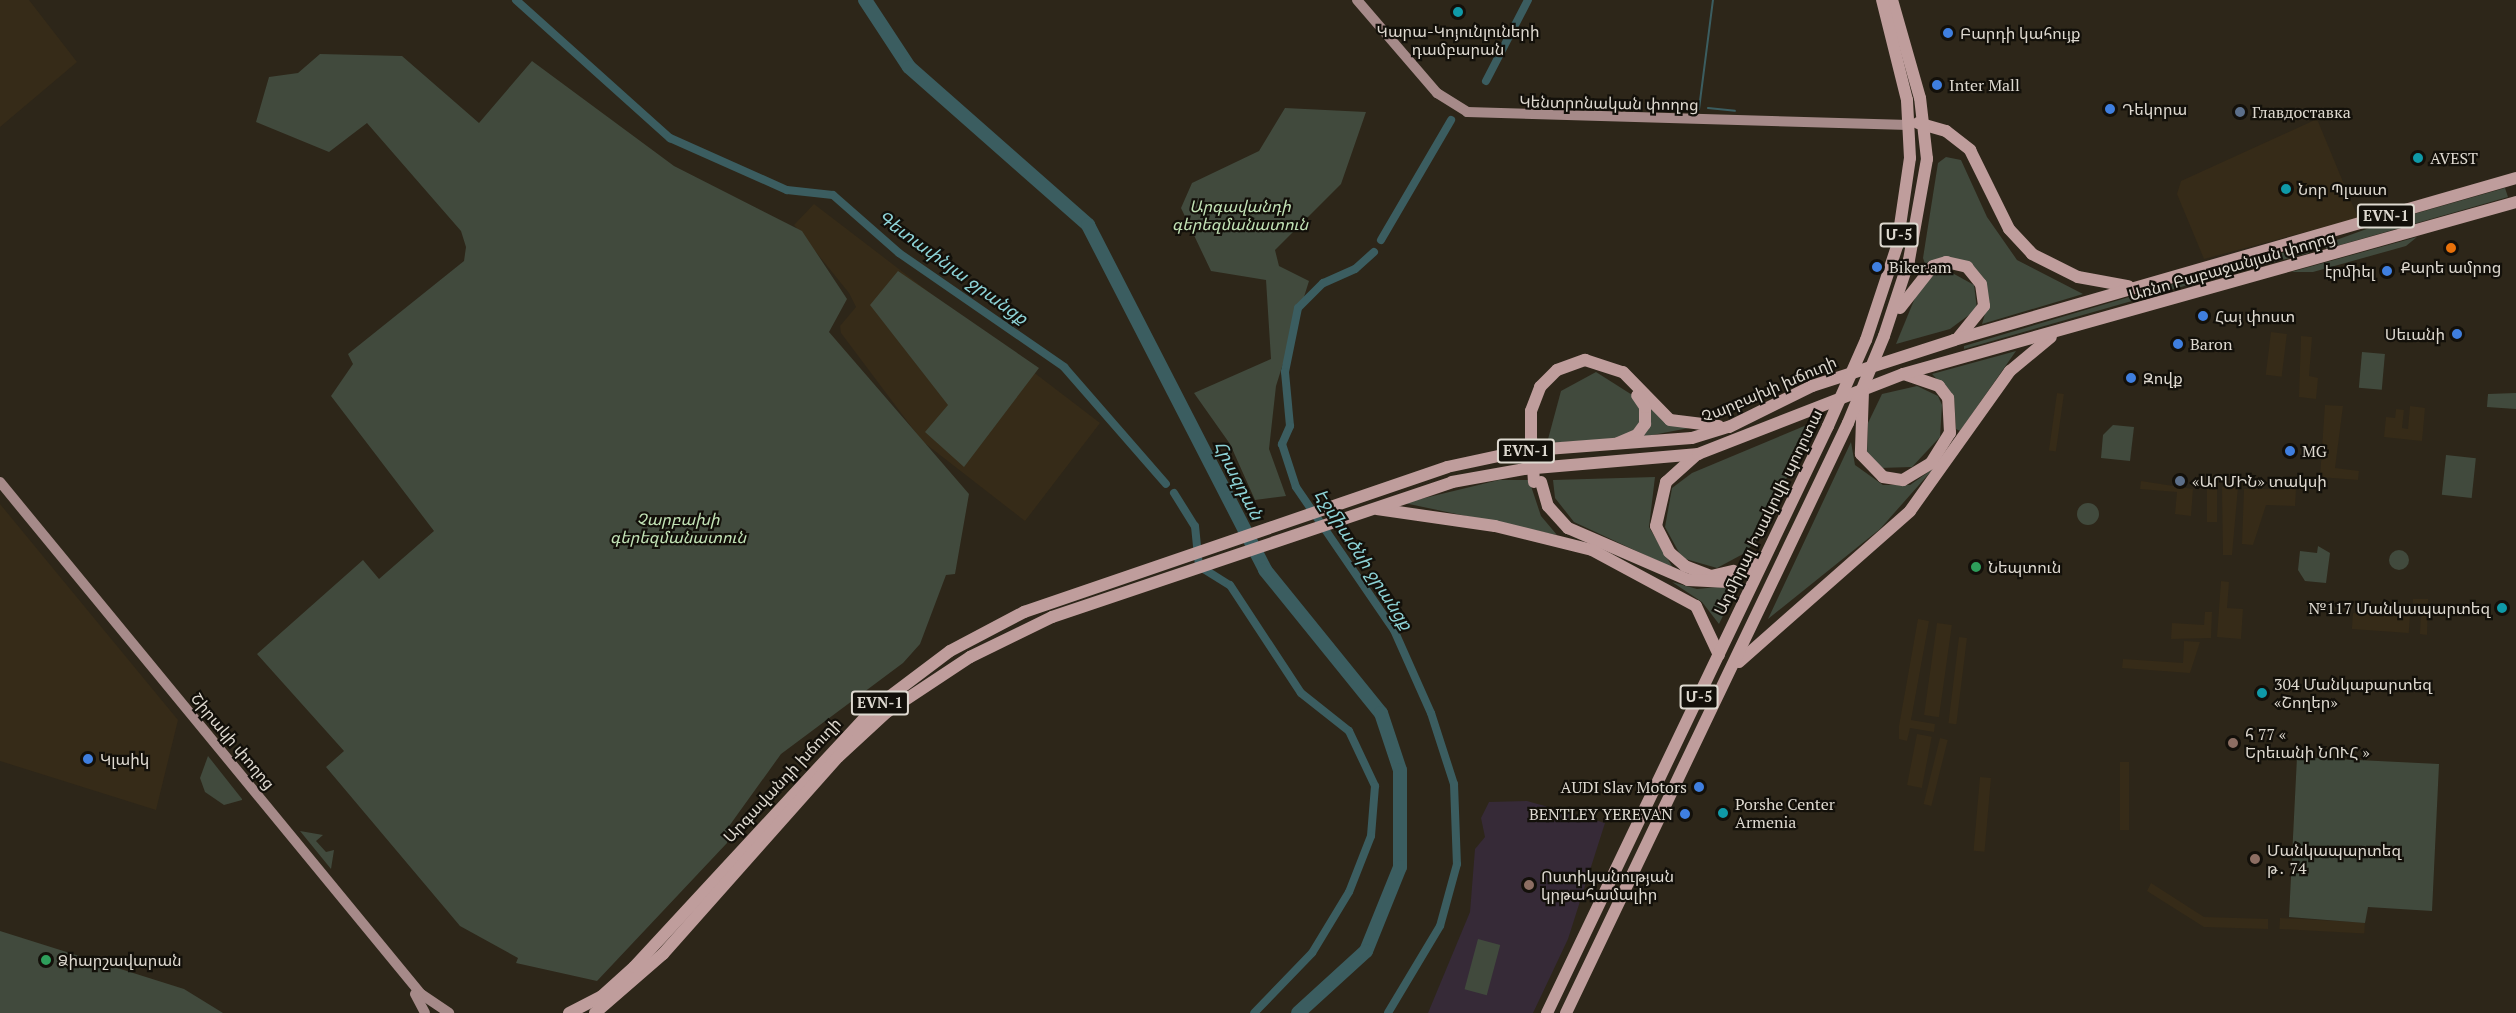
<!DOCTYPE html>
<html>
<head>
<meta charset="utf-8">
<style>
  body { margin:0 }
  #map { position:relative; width:2516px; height:1013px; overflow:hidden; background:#2d2619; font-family:"PT Serif","Noto Sans Armenian",serif }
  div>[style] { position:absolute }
  .built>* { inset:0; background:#362b18; transform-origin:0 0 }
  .education>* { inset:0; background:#362a37 }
  .green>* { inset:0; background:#414a3d; transform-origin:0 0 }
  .round { border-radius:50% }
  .stream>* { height:2px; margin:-1px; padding:0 1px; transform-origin:1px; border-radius:1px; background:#3b5d60 }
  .canal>* { height:8px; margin:-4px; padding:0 4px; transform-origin:4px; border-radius:4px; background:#3b5d60 }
  .river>* { height:14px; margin:-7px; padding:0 7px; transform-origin:7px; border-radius:7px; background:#3b5d60 }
  .major>* { height:10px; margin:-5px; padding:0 5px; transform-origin:5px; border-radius:5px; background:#a68a89 }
  .highway>* { height:12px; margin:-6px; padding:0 6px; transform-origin:6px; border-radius:6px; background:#bf9d9c }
  .highway-bridge>* { height:12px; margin:-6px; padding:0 6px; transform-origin:6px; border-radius:6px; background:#bf9d9c }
  .dots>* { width:16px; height:16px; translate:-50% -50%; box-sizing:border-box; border:3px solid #13100a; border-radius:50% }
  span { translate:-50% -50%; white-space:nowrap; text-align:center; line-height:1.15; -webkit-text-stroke:4.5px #13100a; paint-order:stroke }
  .shield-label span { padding:2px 4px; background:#13100a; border:2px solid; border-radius:4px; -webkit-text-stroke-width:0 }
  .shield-label { font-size:15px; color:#ded9d0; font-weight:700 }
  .poi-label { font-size:16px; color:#ded9d0 }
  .left { translate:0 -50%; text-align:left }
  .right { translate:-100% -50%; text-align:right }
  .street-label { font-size:16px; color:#ded9d0 }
  .park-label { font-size:16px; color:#c2e3b6; font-style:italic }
  .water-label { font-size:18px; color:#8dd3d7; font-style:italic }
</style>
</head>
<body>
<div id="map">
  <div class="built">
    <i style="clip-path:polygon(0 0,29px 0,77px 62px,0 127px)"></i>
    <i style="clip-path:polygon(2317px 119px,2358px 218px,2204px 259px,2177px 194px,2181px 181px)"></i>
    <i style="clip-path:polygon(814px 204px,1100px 423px,1025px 521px,922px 441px,841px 333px,840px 326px,856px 307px,849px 293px,794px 225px)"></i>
    <i style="left:2271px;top:332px;width:16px;height:43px;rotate:7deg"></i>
    <i style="clip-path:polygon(2301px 336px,2312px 337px,2309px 376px,2318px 378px,2316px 399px,2299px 397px)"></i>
    <i style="left:2057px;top:393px;width:7px;height:58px;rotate:8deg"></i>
    <i style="clip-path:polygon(2325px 405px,2343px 406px,2335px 468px,2359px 471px,2358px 480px,2320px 477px)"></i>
    <i style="clip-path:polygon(2410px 406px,2425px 408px,2422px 441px,2384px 437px,2386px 417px,2395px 418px,2396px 409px,2404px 410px,2402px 428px,2408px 429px)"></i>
    <i style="clip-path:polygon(2141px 481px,2193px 489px,2191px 516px,2175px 514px,2177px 492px,2140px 489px)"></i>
    <i style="left:2207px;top:487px;width:10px;height:35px"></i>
    <i style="clip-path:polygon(2222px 487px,2238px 487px,2232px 555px,2223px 555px)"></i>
    <i style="clip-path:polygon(2244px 489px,2296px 489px,2295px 506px,2266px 505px,2253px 545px,2242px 544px)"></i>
    <i style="clip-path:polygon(0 504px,178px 720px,156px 810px,0 761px)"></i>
    <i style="clip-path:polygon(2221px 581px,2229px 582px,2227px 608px,2243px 609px,2241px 639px,2217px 637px)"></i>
    <i style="clip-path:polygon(2413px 599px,2428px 599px,2427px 635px,2420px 634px,2421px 611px,2413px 610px)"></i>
    <i style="clip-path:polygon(2205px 612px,2212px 612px,2211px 638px,2171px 639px,2172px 623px,2204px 625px)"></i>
    <i style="left:2353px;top:613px;width:57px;height:16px;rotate:4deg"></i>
    <i style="clip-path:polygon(1918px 619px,1929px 621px,1911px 720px,1935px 724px,1934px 732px,1910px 728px,1907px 741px,1899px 739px,1899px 726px)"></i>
    <i style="left:1937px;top:623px;width:15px;height:93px;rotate:8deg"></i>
    <i style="left:1959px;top:637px;width:8px;height:87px;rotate:7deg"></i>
    <i style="clip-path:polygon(2184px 641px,2200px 642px,2190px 673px,2122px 668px,2123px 659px,2183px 663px)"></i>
    <i style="left:1917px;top:734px;width:15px;height:52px;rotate:11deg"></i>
    <i style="left:1940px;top:738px;width:8px;height:68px;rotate:14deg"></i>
    <i style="left:2120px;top:762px;width:9px;height:68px"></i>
    <i style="left:1980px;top:777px;width:11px;height:74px;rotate:5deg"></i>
    <i style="clip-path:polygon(2151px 883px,2204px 917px,2268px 919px,2268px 929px,2204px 927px,2147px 891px)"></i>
    <i style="left:2280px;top:918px;width:85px;height:11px;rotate:3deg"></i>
  </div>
  <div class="education">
    <i style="clip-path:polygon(1527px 801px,1605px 823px,1568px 939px,1533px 1013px,1428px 1013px,1470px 912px,1475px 849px,1485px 837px,1481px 818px,1489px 802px)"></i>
  </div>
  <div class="green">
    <i style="clip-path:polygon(320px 54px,402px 56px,479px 123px,532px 61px,674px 166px,802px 231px,847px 299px,829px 332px,969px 494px,955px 574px,946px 575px,920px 644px,903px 663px,781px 754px,727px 829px,727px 843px,597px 981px,516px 963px,518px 958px,460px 926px,326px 767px,344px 751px,257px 654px,363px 560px,379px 579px,434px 531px,331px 396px,353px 364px,348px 354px,464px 261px,466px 247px,461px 231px,367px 123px,329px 152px,256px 122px,269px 77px,298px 73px)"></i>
    <i style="clip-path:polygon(1285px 108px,1366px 112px,1341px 184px,1275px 250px,1279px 266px,1309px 281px,1276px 386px,1269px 449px,1286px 496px,1255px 500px,1230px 444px,1194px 393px,1271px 359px,1266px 280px,1211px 271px,1181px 208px,1192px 183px,1259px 151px)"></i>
    <i style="clip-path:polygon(1946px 157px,1961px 160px,1987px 217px,2017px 260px,2083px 294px,1982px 324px,1989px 300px,1980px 274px,1934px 260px,1925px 264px,1923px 258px,1938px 163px)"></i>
    <i style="clip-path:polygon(2505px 188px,2508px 197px,2326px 249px,2325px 244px,2386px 222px)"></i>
    <i style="clip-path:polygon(2417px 237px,2406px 246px,2313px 272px,2291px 272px)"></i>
    <i style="clip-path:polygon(2311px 245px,2309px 253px,2214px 278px,2212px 272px)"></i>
    <i style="clip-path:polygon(1947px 270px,1974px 285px,1977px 309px,1950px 329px,1896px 344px,1917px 293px,1931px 276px)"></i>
    <i style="clip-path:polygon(898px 271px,1039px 368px,964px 467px,925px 432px,948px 405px,870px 305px)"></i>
    <i style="clip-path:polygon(2207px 274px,2209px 279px,1964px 349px,1964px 346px)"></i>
    <i style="clip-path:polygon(2016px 351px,1960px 431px,1956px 429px,1954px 397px,1932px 374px)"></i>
    <i style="left:2362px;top:352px;width:23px;height:36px;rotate:5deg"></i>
    <i style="clip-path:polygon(1596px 372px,1637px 398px,1643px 420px,1628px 438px,1547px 443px,1561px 391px)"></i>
    <i style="clip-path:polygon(1917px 386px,1938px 396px,1942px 405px,1940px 437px,1912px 467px,1879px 468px,1867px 455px,1868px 423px,1882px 394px)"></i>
    <i style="clip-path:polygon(2516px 393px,2516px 409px,2487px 407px,2488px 394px)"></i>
    <i style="clip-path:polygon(1644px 398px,1689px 428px,1637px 438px)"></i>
    <i style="clip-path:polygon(1814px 422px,1756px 541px,1743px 554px,1717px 568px,1682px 558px,1665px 527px,1672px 488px,1692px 473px)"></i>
    <i style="clip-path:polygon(2113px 425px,2134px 427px,2130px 461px,2101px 458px,2103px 435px)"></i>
    <i style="clip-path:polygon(1851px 442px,1855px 465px,1883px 485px,1910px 485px,1934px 468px,1880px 529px,1768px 619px)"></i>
    <i style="left:2446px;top:455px;width:30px;height:40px;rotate:6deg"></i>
    <i style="clip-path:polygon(1655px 477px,1649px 527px,1673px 568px,1574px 522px,1555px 498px,1553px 480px)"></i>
    <i style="clip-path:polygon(1499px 480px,1529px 480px,1541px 516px,1557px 535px,1404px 503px)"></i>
    <i class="round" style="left:2077px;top:503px;width:22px;height:22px"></i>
    <i style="clip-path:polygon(2318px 546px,2330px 553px,2326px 583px,2305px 581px,2298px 570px,2300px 551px,2317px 553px)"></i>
    <i class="round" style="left:2389px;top:550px;width:20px;height:20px"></i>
    <i style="clip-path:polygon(1672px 582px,1697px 589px,1738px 585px,1719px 624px,1702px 602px)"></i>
    <i style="clip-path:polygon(208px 756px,242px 799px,242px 800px,224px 805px,205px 792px,200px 778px)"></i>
    <i style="clip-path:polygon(2297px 757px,2439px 764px,2432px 911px,2368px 907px,2365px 923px,2289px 917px)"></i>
    <i style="clip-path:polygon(300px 831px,323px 835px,316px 841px,326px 852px,334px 850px,331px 869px)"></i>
    <i style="clip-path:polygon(0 931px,184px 989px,223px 1013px,0 1013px)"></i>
    <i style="left:1478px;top:939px;width:23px;height:52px;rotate:15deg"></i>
  </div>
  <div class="stream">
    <i style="left:1708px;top:108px;width:27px;rotate:6deg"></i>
    <i style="left:1676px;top:109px;width:23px"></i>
    <i style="left:1699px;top:109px;width:110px;rotate:-82.7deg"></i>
  </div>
  <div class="canal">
    <i style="left:516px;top:0;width:207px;rotate:41.9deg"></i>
    <i style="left:670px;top:138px;width:128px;rotate:24deg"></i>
    <i style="left:787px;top:190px;width:46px;rotate:6.2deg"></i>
    <i style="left:833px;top:195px;width:88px;rotate:41.3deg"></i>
    <i style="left:899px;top:253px;width:201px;rotate:34.6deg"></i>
    <i style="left:1064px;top:367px;width:155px;rotate:48.9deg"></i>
    <i style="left:1486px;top:81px;width:91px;rotate:-62.6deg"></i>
    <i style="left:1381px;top:240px;width:139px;rotate:-59.7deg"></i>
    <i style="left:1374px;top:252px;width:25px;rotate:138deg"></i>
    <i style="left:1355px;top:269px;width:35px;rotate:156deg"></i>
    <i style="left:1323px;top:283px;width:35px;rotate:135deg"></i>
    <i style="left:1298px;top:308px;width:65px;rotate:101.5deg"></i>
    <i style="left:1285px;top:372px;width:54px;rotate:84.7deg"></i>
    <i style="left:1290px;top:426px;width:20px;rotate:114deg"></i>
    <i style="left:1282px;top:444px;width:45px;rotate:72deg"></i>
    <i style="left:1296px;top:487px;width:173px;rotate:55.6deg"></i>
    <i style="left:1394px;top:630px;width:91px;rotate:66deg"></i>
    <i style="left:1431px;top:713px;width:75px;rotate:72.1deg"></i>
    <i style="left:1454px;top:784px;width:80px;rotate:87.9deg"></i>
    <i style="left:1457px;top:864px;width:64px;rotate:105.3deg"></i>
    <i style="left:1440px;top:926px;width:101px;rotate:120.9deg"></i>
    <i style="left:1174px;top:493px;width:39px;rotate:58deg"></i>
    <i style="left:1195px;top:526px;width:40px;rotate:84.3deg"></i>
    <i style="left:1199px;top:566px;width:36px;rotate:32deg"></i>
    <i style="left:1230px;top:585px;width:129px;rotate:56.7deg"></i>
    <i style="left:1301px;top:693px;width:61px;rotate:38.4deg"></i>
    <i style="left:1349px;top:731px;width:61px;rotate:64.7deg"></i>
    <i style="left:1375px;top:786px;width:50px;rotate:94.6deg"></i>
    <i style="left:1371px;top:836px;width:60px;rotate:111.4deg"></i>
    <i style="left:1349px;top:892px;width:71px;rotate:121.2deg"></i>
    <i style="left:1312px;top:953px;width:83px;rotate:134deg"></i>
  </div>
  <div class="river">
    <i style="left:865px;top:0;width:80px;rotate:56.7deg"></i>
    <i style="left:909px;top:67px;width:239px;rotate:41.4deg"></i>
    <i style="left:1088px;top:225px;width:388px;rotate:62.8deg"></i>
    <i style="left:1265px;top:570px;width:184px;rotate:51deg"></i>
    <i style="left:1381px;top:713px;width:60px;rotate:71.6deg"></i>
    <i style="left:1400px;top:770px;width:97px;rotate:90deg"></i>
    <i style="left:1400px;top:867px;width:91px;rotate:112deg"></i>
    <i style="left:1366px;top:951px;width:92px;rotate:137.6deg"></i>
  </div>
  <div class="major">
    <i style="left:1357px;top:0;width:123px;rotate:49.3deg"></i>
    <i style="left:1437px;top:93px;width:36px;rotate:32deg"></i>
    <i style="left:1467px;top:112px;width:442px;rotate:1.7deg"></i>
    <i style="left:0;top:482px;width:663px;rotate:50.57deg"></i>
    <i style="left:421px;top:994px;width:34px;rotate:34deg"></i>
    <i style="left:415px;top:994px;width:21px;rotate:62deg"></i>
  </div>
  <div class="highway">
    <i style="left:1918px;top:123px;width:29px;rotate:16deg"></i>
    <i style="left:1946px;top:131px;width:31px;rotate:38deg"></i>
    <i style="left:1970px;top:150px;width:88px;rotate:63.7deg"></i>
    <i style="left:2009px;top:229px;width:34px;rotate:47deg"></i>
    <i style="left:2032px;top:254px;width:51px;rotate:26.6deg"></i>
    <i style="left:2078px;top:277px;width:51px;rotate:10.2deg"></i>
    <i style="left:1900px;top:308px;width:53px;rotate:-51.8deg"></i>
    <i style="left:1933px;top:266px;width:14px;rotate:-17deg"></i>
    <i style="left:1946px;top:262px;width:22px;rotate:13deg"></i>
    <i style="left:1967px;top:267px;width:22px;rotate:51deg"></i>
    <i style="left:1981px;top:284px;width:22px;rotate:82deg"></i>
    <i style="left:1984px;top:306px;width:40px;rotate:129deg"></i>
    <i style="left:1884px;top:336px;width:80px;rotate:-71.8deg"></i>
    <i style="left:1909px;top:260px;width:103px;rotate:-79.9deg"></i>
    <i style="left:1927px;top:159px;width:61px;rotate:-96.5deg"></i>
    <i style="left:1920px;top:98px;width:102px;rotate:-105.9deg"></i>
    <i style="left:1866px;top:340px;width:99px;rotate:-71.7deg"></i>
    <i style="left:1897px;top:246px;width:89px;rotate:-81.6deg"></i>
    <i style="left:1910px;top:158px;width:58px;rotate:-93deg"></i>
    <i style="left:1907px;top:100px;width:103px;rotate:-104deg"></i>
    <i style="left:1862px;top:420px;width:34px;rotate:92deg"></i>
    <i style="left:1861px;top:454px;width:32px;rotate:46deg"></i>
    <i style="left:1883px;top:477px;width:20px;rotate:9deg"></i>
    <i style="left:1903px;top:480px;width:33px;rotate:-31deg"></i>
    <i style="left:1931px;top:463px;width:36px;rotate:-58deg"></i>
    <i style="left:1950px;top:433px;width:35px;rotate:-93deg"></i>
    <i style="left:1948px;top:398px;width:15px;rotate:-127deg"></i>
    <i style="left:1939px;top:386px;width:37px;rotate:-161deg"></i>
    <i style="left:1531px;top:437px;width:26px;rotate:-90deg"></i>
    <i style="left:1531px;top:411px;width:26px;rotate:-69deg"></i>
    <i style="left:1540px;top:387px;width:24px;rotate:-45deg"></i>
    <i style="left:1557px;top:370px;width:30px;rotate:-20deg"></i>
    <i style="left:1585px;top:360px;width:40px;rotate:18deg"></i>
    <i style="left:1623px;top:372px;width:67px;rotate:45.6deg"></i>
    <i style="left:1670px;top:420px;width:49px;rotate:7deg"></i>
    <i style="left:1618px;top:443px;width:21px;rotate:-23deg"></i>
    <i style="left:1637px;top:435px;width:14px;rotate:-54deg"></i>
    <i style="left:1645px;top:424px;width:17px;rotate:-90deg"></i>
    <i style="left:1645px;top:407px;width:14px;rotate:-124deg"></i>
    <i style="left:1695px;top:456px;width:39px;rotate:138deg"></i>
    <i style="left:1666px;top:482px;width:45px;rotate:102.8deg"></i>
    <i style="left:1656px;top:526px;width:29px;rotate:63deg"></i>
    <i style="left:1669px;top:552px;width:21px;rotate:41deg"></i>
    <i style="left:1685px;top:566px;width:28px;rotate:21deg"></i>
    <i style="left:1711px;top:576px;width:23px;rotate:-13deg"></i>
    <i style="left:1541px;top:482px;width:25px;rotate:74deg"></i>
    <i style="left:1548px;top:506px;width:30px;rotate:48deg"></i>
    <i style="left:1568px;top:528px;width:131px;rotate:23.4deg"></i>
    <i style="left:1688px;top:580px;width:40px;rotate:2.9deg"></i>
    <i style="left:1728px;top:582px;width:39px;rotate:-32deg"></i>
    <i style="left:1377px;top:509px;width:119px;rotate:8.2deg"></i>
    <i style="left:1495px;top:526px;width:100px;rotate:13.9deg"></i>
    <i style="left:1592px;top:550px;width:118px;rotate:28.3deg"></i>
    <i style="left:1696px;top:606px;width:54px;rotate:64.9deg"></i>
    <i style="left:1739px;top:662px;width:228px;rotate:-41.4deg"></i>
    <i style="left:1910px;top:511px;width:172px;rotate:-54.5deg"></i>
    <i style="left:2010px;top:371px;width:53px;rotate:-39.7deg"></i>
    <i style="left:569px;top:1013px;width:37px;rotate:-27deg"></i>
    <i style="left:602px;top:996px;width:43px;rotate:-42.2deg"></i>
    <i style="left:634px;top:967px;width:352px;rotate:-47.2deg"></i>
    <i style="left:873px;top:709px;width:96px;rotate:-37deg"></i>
    <i style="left:950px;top:651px;width:84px;rotate:-27.8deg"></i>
    <i style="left:1024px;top:612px;width:447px;rotate:-18.9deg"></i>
    <i style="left:1447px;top:467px;width:77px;rotate:-12deg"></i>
    <i style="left:1522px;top:451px;width:170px;rotate:-4.4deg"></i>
    <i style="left:1692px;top:438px;width:39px;rotate:-17deg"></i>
    <i style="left:1729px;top:427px;width:93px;rotate:-26.3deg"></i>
    <i style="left:1812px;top:386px;width:149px;rotate:-17.9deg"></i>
    <i style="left:1954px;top:340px;width:585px;rotate:-16.08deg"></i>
    <i style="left:595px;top:1013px;width:90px;rotate:-40.9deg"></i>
    <i style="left:663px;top:954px;width:264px;rotate:-48.4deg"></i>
    <i style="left:838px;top:757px;width:67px;rotate:-42.6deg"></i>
    <i style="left:887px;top:712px;width:100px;rotate:-33.5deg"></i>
    <i style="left:970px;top:657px;width:91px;rotate:-26deg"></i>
    <i style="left:1052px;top:617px;width:422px;rotate:-18.6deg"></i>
    <i style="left:1452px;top:482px;width:73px;rotate:-10.2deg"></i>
    <i style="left:1524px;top:469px;width:175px;rotate:-4.9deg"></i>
    <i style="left:1698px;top:454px;width:220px;rotate:-21.3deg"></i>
    <i style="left:1903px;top:374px;width:637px;rotate:-15.67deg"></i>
    <i style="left:1547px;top:1013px;width:651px;rotate:-64.42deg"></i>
    <i style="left:1566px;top:1013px;width:654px;rotate:-64.45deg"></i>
  </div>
  <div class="highway-bridge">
    <i style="left:1862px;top:420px;width:26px;rotate:-88deg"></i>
    <i style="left:1848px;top:423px;width:94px;rotate:-67.5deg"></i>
    <i style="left:1828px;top:426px;width:94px;rotate:-66.2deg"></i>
    <i style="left:1531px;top:437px;width:45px;rotate:86.2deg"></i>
  </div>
  <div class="dots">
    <i style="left:1458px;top:12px;background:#0f9aa8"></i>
    <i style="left:1948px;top:33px;background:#3f7fe0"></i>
    <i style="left:1937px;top:85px;background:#3f7fe0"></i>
    <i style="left:2110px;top:109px;background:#3f7fe0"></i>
    <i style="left:2240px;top:112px;background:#5c6f8a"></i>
    <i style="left:2418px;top:158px;background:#0f9aa8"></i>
    <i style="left:2286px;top:189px;background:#0f9aa8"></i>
    <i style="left:2451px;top:248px;background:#e8710a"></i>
    <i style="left:1877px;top:267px;background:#3f7fe0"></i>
    <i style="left:2387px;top:271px;background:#3f7fe0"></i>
    <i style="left:2203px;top:316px;background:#3f7fe0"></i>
    <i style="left:2457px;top:334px;background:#3f7fe0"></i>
    <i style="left:2178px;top:344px;background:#3f7fe0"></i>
    <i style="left:2131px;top:378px;background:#3f7fe0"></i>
    <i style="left:2290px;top:451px;background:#3f7fe0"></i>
    <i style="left:2180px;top:481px;background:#5c6f8a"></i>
    <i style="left:1976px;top:567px;background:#2e9e5b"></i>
    <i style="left:2502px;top:608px;background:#0f9aa8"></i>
    <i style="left:2262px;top:693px;background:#0f9aa8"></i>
    <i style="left:2233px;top:743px;background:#8d6e63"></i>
    <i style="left:88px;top:759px;background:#3f7fe0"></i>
    <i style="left:1699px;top:787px;background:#3f7fe0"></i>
    <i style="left:1723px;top:813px;background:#0f9aa8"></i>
    <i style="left:1685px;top:814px;background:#3f7fe0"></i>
    <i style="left:2255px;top:859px;background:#8d6e63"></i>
    <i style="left:1529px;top:885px;background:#8d6e63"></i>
    <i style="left:46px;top:960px;background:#2e9e5b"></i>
  </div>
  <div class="shield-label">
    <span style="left:2386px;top:216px">EVN-1</span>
    <span style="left:1899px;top:235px">Մ-5</span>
    <span style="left:1526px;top:451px">EVN-1</span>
    <span style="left:1699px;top:697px">Մ-5</span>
    <span style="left:880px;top:703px">EVN-1</span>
  </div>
  <div class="poi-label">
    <span style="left:1458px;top:40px">Կարա-Կոյունլուների<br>դամբարան</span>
    <span class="left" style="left:1960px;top:33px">Բարդի կահույք</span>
    <span class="left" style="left:1949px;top:85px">Inter Mall</span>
    <span class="left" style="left:2122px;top:109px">Դեկորա</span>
    <span class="left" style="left:2252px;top:112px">Главдоставка</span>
    <span class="left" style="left:2430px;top:158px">AVEST</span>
    <span class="left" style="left:2298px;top:189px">Նոր Պլաստ</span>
    <span class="left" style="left:1889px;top:267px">Biker.am</span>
    <span style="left:2451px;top:267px">Քարե ամրոց</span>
    <span class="right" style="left:2375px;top:271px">էրմիել</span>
    <span class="left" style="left:2215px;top:316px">Հայ փոստ</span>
    <span class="right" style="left:2445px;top:334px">Սեւանի</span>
    <span class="left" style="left:2190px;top:344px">Baron</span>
    <span class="left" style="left:2143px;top:378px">Զովք</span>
    <span class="left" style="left:2302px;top:451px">MG</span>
    <span class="left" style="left:2192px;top:481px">«ԱՐՄԻՆ» տակսի</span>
    <span class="left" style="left:1988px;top:567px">Նեպտուն</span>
    <span class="right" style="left:2490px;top:608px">№117 Մանկապարտեզ</span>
    <span class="left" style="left:2274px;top:693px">304 Մանկաpարտեզ<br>«Շողեր»</span>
    <span class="left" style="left:2245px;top:743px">հ 77 «<br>Երեւանի ՆՈՒՀ »</span>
    <span class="left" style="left:100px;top:759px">Կլաիկ</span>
    <span class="right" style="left:1687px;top:787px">AUDI Slav Motors</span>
    <span class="left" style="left:1735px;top:813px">Porshe Center<br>Armenia</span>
    <span class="right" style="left:1673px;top:814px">BENTLEY YEREVAN</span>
    <span class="left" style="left:2267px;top:859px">Մանկապարտեզ<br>թ․ 74</span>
    <span class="left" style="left:1541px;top:885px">Ոստիկանության<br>կրթահամալիր</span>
    <span class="left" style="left:58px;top:960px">Ձիարշավարան</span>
  </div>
  <div class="street-label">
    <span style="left:1609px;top:103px;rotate:1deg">Կենտրոնական փողոց</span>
    <span style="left:2232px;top:266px;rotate:-16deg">Առնո Բաբաջանյան փողոց</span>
    <span style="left:1769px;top:389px;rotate:-23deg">Չարբախի խճուղի</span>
    <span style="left:1768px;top:512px;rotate:-64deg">Ադմիրալ Իսակովի պողոտա</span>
    <span style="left:233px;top:741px;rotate:50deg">Շիրակի փողոց</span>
    <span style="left:782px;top:780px;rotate:-47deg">Արգավանդի խճուղի</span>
  </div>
  <div class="park-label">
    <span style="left:1240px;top:215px">Արգավանդի<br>գերեզմանատուն</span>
    <span style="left:678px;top:528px">Չարբախի<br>գերեզմանատուն</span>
  </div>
  <div class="water-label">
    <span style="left:953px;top:267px;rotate:36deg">Գետափնյա ջրանցք</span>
    <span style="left:1239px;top:480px;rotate:63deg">Հրազդան</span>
    <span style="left:1364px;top:559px;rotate:57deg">Էջմիածնի ջրանցք</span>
  </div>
</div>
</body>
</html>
